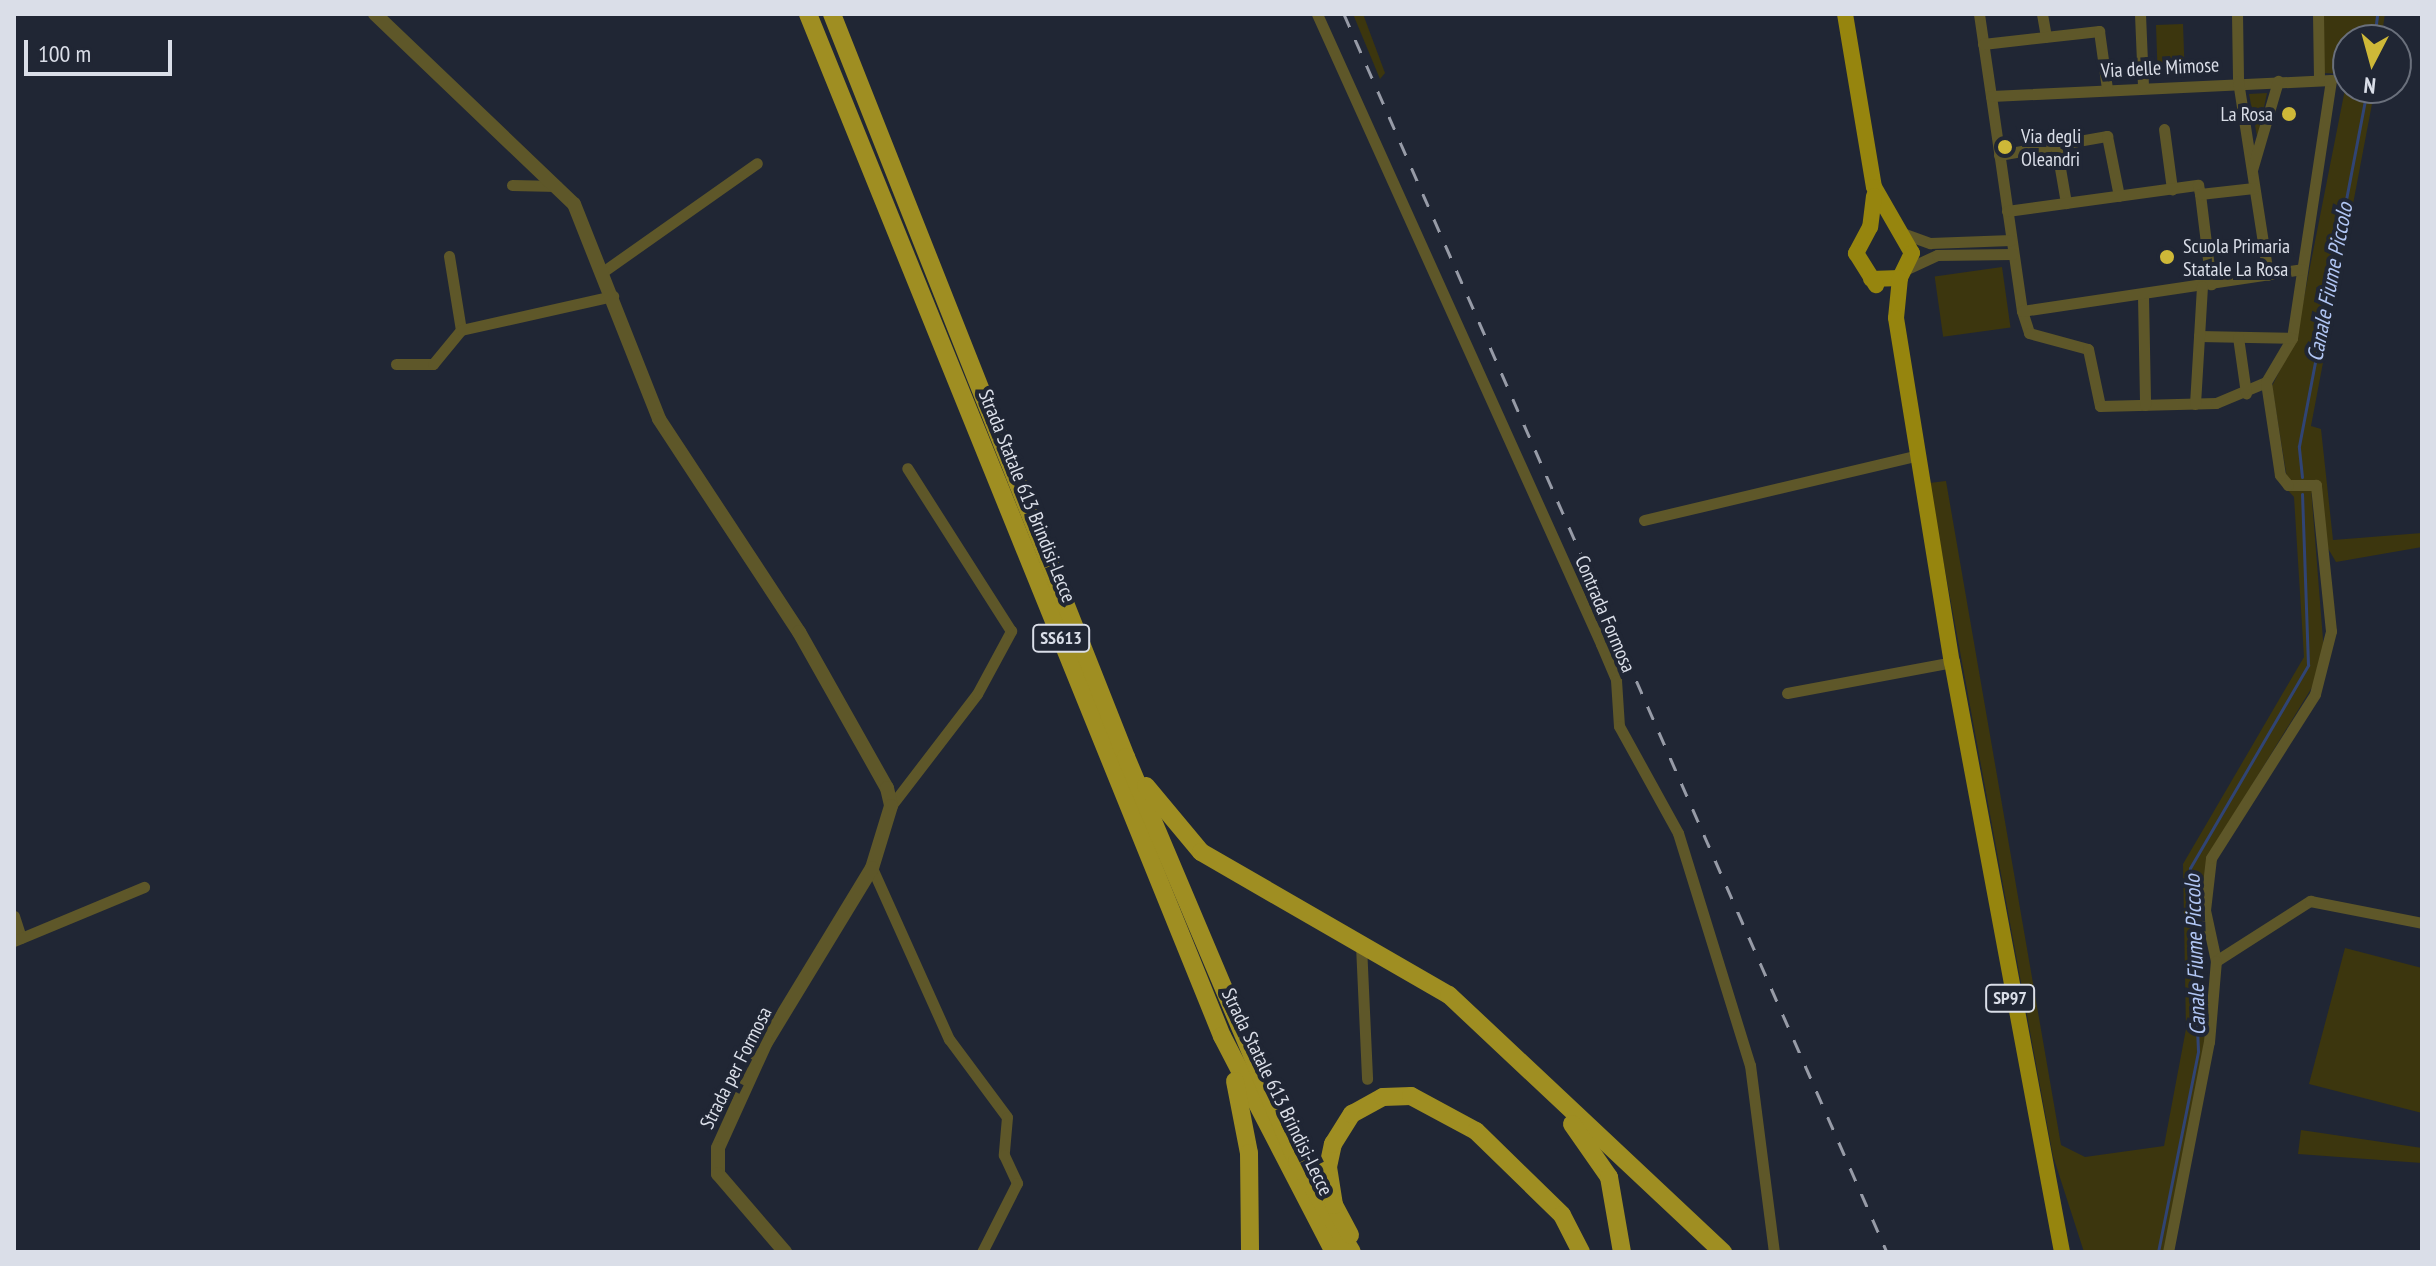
<!DOCTYPE html>
<html>
<head>
<meta charset="utf-8">
<style>
  body { margin:0 }
  #map { position:relative; width:2436px; height:1266px; overflow:hidden; background:#202634; font-family:"PT Sans Narrow",sans-serif }
  div>[style] { position:absolute }
  .green>* { inset:0; background:#3c360e; transform-origin:0 0 }
  .stream>* { height:3px; margin:-1.5px; padding:0 1.5px; transform-origin:1.5px; border-radius:1.5px; background:#304474 }
  .minor>* { height:11px; margin:-5.5px; padding:0 5.5px; transform-origin:5.5px; border-radius:5.5px; background:#5e5729 }
  .tertiary>* { height:14px; margin:-7px; padding:0 7px; transform-origin:7px; border-radius:7px; background:#5e5729 }
  .primary>* { height:16px; margin:-8px; padding:0 8px; transform-origin:8px; border-radius:8px; background:#96850e }
  .trunk>* { height:18px; margin:-9px; padding:0 9px; transform-origin:9px; border-radius:9px; background:#9f8e22 }
  .rail>* { height:3px; margin-top:-1.5px; transform-origin:0; background:repeating-linear-gradient(90deg,#979ba7 0 14px,transparent 0 28px) }
  .dots>* { width:22px; height:22px; translate:-50% -50%; box-sizing:border-box; border:4px solid #202634; border-radius:50% }
  span { translate:-50% -50%; white-space:nowrap; text-align:center; line-height:1.15; -webkit-text-stroke:8px #202634; paint-order:stroke }
  .shield-label span { padding:2px 6px; background:#202634; border:2px solid; border-radius:6px; -webkit-text-stroke-width:0 }
  .shield-label { font-size:18px; color:#dadee8; font-weight:700 }
  .street-label { font-size:20px; color:#dadee8 }
  .poi-label { font-size:20px; color:#dadee8 }
  .right { translate:-100% -50%; text-align:right }
  .left { translate:0 -50%; text-align:left }
  .water-label { font-size:22px; color:#b1c6f4; font-style:italic }
  .frame { position:absolute; inset:0; border:16px solid #dadee8; pointer-events:none }
  .north { position:absolute; left:2332px; top:24px; width:80px; height:80px; box-sizing:border-box; background:#202634; border:2px solid #6a707c; border-radius:50%; rotate:186deg; font-size:22px; font-weight:700; line-height:32px; text-align:center; color:#dadee8 }
  .north::after { content:''; display:block; margin:auto; width:28px; height:36px; background:#ceb838; clip-path:polygon(50% 0,100% 100%,50% 72%,0 100%) }
  .scale { position:absolute; left:24px; top:40px; width:148px; height:36px; box-sizing:border-box; border:4px solid #dadee8; border-top:0; padding-left:10px; font-size:24px; line-height:28px; white-space:nowrap; color:#dadee8; -webkit-text-stroke:6px #202634; paint-order:stroke }
</style>
</head>
<body>
<div id="map">
  <div class="green">
    <i style="clip-path:polygon(1353px 14px,1363px 14px,1385px 73px,1380px 79px)"></i>
    <i style="clip-path:polygon(2385px 14px,2381px 40px,2348px 40px,2348px 88px,2375px 88px,2311px 426px,2321px 429px,2333px 540px,2422px 533px,2422px 547px,2336px 562px,2326px 545px,2321px 499px,2287px 478px,2272px 386px,2296px 338px,2348px 74px,2322px 73px,2321px 16px)"></i>
    <i style="left:2183px;top:24px;width:46px;height:27px;rotate:88deg"></i>
    <i style="clip-path:polygon(2267px 93px,2258px 136px,2257px 136px,2249px 94px)"></i>
    <i style="left:2002px;top:267px;width:61px;height:68px;rotate:82deg"></i>
    <i style="clip-path:polygon(2267px 409px,2282px 482px,2311px 488px,2324px 652px,2314px 684px,2206px 860px,2206px 1041px,2165px 1252px,2084px 1252px,2053px 1156px,1929px 483px,1946px 481px,2061px 1145px,2085px 1157px,2164px 1146px,2186px 1029px,2183px 864px,2304px 657px,2294px 497px,2275px 476px)"></i>
    <i style="clip-path:polygon(2345px 948px,2422px 968px,2422px 1113px,2309px 1084px)"></i>
    <i style="clip-path:polygon(2301px 1130px,2422px 1148px,2422px 1163px,2298px 1154px)"></i>
  </div>
  <div class="stream">
    <i style="left:2374px;top:40px;width:26px;rotate:-83deg"></i>
    <i style="left:2302px;top:477px;width:31px;rotate:-96deg"></i>
    <i style="left:2299px;top:446px;width:364px;rotate:-79.2deg"></i>
    <i style="left:2158px;top:1252px;width:205px;rotate:-78.7deg"></i>
    <i style="left:2198px;top:1051px;width:183px;rotate:-92.5deg"></i>
    <i style="left:2190px;top:868px;width:235px;rotate:-59.8deg"></i>
    <i style="left:2308px;top:665px;width:171px;rotate:-92deg"></i>
  </div>
  <div class="minor">
    <i style="left:1317px;top:14px;width:691px;rotate:65.73deg"></i>
    <i style="left:1601px;top:644px;width:39px;rotate:67deg"></i>
    <i style="left:1616px;top:680px;width:46px;rotate:86.3deg"></i>
    <i style="left:1619px;top:726px;width:122px;rotate:61.1deg"></i>
    <i style="left:1678px;top:833px;width:243px;rotate:72.8deg"></i>
    <i style="left:1750px;top:1065px;width:189px;rotate:82.7deg"></i>
    <i style="left:1979px;top:14px;width:83px;rotate:81.7deg"></i>
    <i style="left:1991px;top:96px;width:217px;rotate:81.8deg"></i>
    <i style="left:2022px;top:311px;width:23px;rotate:72deg"></i>
    <i style="left:2029px;top:333px;width:61px;rotate:15.2deg"></i>
    <i style="left:2088px;top:349px;width:58px;rotate:78.1deg"></i>
    <i style="left:2100px;top:406px;width:116px;rotate:-1.5deg"></i>
    <i style="left:2216px;top:403px;width:54px;rotate:-22.8deg"></i>
    <i style="left:2266px;top:382px;width:51px;rotate:-59.4deg"></i>
    <i style="left:2292px;top:338px;width:261px;rotate:-81.4deg"></i>
    <i style="left:2331px;top:80px;width:340px;rotate:177.3deg"></i>
    <i style="left:2042px;top:14px;width:23px;rotate:80deg"></i>
    <i style="left:2140px;top:14px;width:73px;rotate:87.6deg"></i>
    <i style="left:2237px;top:14px;width:67px;rotate:89.1deg"></i>
    <i style="left:2238px;top:81px;width:196px;rotate:81.2deg"></i>
    <i style="left:2318px;top:14px;width:66px;rotate:89.1deg"></i>
    <i style="left:1983px;top:44px;width:117px;rotate:-6.4deg"></i>
    <i style="left:2099px;top:31px;width:59px;rotate:82.1deg"></i>
    <i style="left:2164px;top:129px;width:61px;rotate:82.4deg"></i>
    <i style="left:2056px;top:145px;width:59px;rotate:80.2deg"></i>
    <i style="left:1999px;top:155px;width:110px;rotate:-10deg"></i>
    <i style="left:2107px;top:136px;width:61px;rotate:78.7deg"></i>
    <i style="left:2252px;top:170px;width:93px;rotate:-73.7deg"></i>
    <i style="left:512px;top:185px;width:45px;rotate:1.3deg"></i>
    <i style="left:2200px;top:194px;width:91px;rotate:83deg"></i>
    <i style="left:2007px;top:211px;width:193px;rotate:-7.8deg"></i>
    <i style="left:2198px;top:185px;width:9px;rotate:77deg"></i>
    <i style="left:2200px;top:194px;width:54px;rotate:-6.3deg"></i>
    <i style="left:1902px;top:233px;width:30px;rotate:20deg"></i>
    <i style="left:1930px;top:243px;width:81px;rotate:-2.1deg"></i>
    <i style="left:449px;top:256px;width:75px;rotate:80.8deg"></i>
    <i style="left:1909px;top:268px;width:31px;rotate:-25deg"></i>
    <i style="left:1937px;top:255px;width:76px;rotate:-0.8deg"></i>
    <i style="left:604px;top:271px;width:187px;rotate:-35.2deg"></i>
    <i style="left:2143px;top:296px;width:109px;rotate:88.9deg"></i>
    <i style="left:2022px;top:311px;width:283px;rotate:-8.5deg"></i>
    <i style="left:2199px;top:336px;width:93px;rotate:1.2deg"></i>
    <i style="left:2238px;top:337px;width:57px;rotate:81.9deg"></i>
    <i style="left:396px;top:364px;width:37px"></i>
    <i style="left:433px;top:364px;width:44px;rotate:-50.5deg"></i>
    <i style="left:461px;top:330px;width:156px;rotate:-12.6deg"></i>
    <i style="left:2195px;top:404px;width:118px;rotate:-86.6deg"></i>
    <i style="left:1644px;top:520px;width:283px;rotate:-13.3deg"></i>
    <i style="left:1787px;top:693px;width:168px;rotate:-10.6deg"></i>
    <i style="left:891px;top:806px;width:141px;rotate:-52.5deg"></i>
    <i style="left:977px;top:694px;width:72px;rotate:-61.6deg"></i>
    <i style="left:1011px;top:631px;width:193px;rotate:-122.5deg"></i>
    <i style="left:872px;top:868px;width:188px;rotate:65.8deg"></i>
    <i style="left:949px;top:1039px;width:97px;rotate:53.4deg"></i>
    <i style="left:1007px;top:1117px;width:38px;rotate:95deg"></i>
    <i style="left:1004px;top:1155px;width:31px;rotate:65deg"></i>
    <i style="left:1017px;top:1183px;width:77px;rotate:116.9deg"></i>
    <i style="left:14px;top:916px;width:23px;rotate:72deg"></i>
    <i style="left:14px;top:941px;width:141px;rotate:-22.6deg"></i>
    <i style="left:1361px;top:945px;width:134px;rotate:87.4deg"></i>
    <i style="left:2216px;top:961px;width:52px;rotate:-102.2deg"></i>
    <i style="left:2205px;top:910px;width:52px;rotate:-83.4deg"></i>
    <i style="left:2211px;top:858px;width:194px;rotate:-57.6deg"></i>
    <i style="left:2315px;top:694px;width:65px;rotate:-75.7deg"></i>
    <i style="left:2331px;top:631px;width:147px;rotate:-95.9deg"></i>
    <i style="left:2316px;top:485px;width:28px;rotate:180deg"></i>
    <i style="left:2288px;top:485px;width:13px;rotate:-129deg"></i>
    <i style="left:2280px;top:475px;width:94px;rotate:-98.6deg"></i>
    <i style="left:2216px;top:961px;width:112px;rotate:-32.6deg"></i>
    <i style="left:2310px;top:901px;width:114px;rotate:11.1deg"></i>
    <i style="left:2168px;top:1252px;width:214px;rotate:-79deg"></i>
    <i style="left:2209px;top:1042px;width:81px;rotate:-85.1deg"></i>
  </div>
  <div class="tertiary">
    <i style="left:375px;top:14px;width:275px;rotate:43.7deg"></i>
    <i style="left:574px;top:204px;width:231px;rotate:68.4deg"></i>
    <i style="left:659px;top:419px;width:255px;rotate:56.7deg"></i>
    <i style="left:799px;top:632px;width:179px;rotate:60.6deg"></i>
    <i style="left:887px;top:788px;width:18px;rotate:77deg"></i>
    <i style="left:891px;top:806px;width:65px;rotate:107deg"></i>
    <i style="left:872px;top:868px;width:204px;rotate:121.3deg"></i>
    <i style="left:766px;top:1042px;width:116px;rotate:114.4deg"></i>
    <i style="left:718px;top:1148px;width:26px;rotate:90deg"></i>
    <i style="left:718px;top:1174px;width:103px;rotate:49.3deg"></i>
  </div>
  <div class="primary">
    <i style="left:1845px;top:14px;width:175px;rotate:80.5deg"></i>
    <i style="left:1874px;top:187px;width:76px;rotate:60.1deg"></i>
    <i style="left:1912px;top:253px;width:28px;rotate:116deg"></i>
    <i style="left:1900px;top:278px;width:29px;rotate:178deg"></i>
    <i style="left:1874px;top:196px;width:31px;rotate:97deg"></i>
    <i style="left:1870px;top:227px;width:30px;rotate:118deg"></i>
    <i style="left:1856px;top:253px;width:38px;rotate:58deg"></i>
    <i style="left:1900px;top:278px;width:40px;rotate:95.7deg"></i>
    <i style="left:1896px;top:318px;width:349px;rotate:80.8deg"></i>
    <i style="left:1952px;top:662px;width:600px;rotate:79.44deg"></i>
  </div>
  <div class="trunk">
    <i style="left:808px;top:14px;width:1103px;rotate:67.95deg"></i>
    <i style="left:1222px;top:1036px;width:243px;rotate:62.6deg"></i>
    <i style="left:832px;top:14px;width:799px;rotate:68.41deg"></i>
    <i style="left:1126px;top:757px;width:439px;rotate:67.1deg"></i>
    <i style="left:1297px;top:1161px;width:106px;rotate:58.9deg"></i>
    <i style="left:1146px;top:786px;width:86px;rotate:50.2deg"></i>
    <i style="left:1201px;top:852px;width:286px;rotate:30deg"></i>
    <i style="left:1449px;top:995px;width:376px;rotate:43.2deg"></i>
    <i style="left:1235px;top:1081px;width:73px;rotate:79deg"></i>
    <i style="left:1249px;top:1153px;width:99px;rotate:89.4deg"></i>
    <i style="left:1572px;top:1124px;width:65px;rotate:55.1deg"></i>
    <i style="left:1609px;top:1177px;width:76px;rotate:80.2deg"></i>
    <i style="left:1350px;top:1235px;width:34px;rotate:-118deg"></i>
    <i style="left:1334px;top:1205px;width:38px;rotate:-99deg"></i>
    <i style="left:1328px;top:1167px;width:24px;rotate:-78deg"></i>
    <i style="left:1333px;top:1144px;width:36px;rotate:-58deg"></i>
    <i style="left:1352px;top:1114px;width:35px;rotate:-29deg"></i>
    <i style="left:1383px;top:1097px;width:28px;rotate:-2deg"></i>
    <i style="left:1411px;top:1096px;width:74px;rotate:28.3deg"></i>
    <i style="left:1476px;top:1131px;width:120px;rotate:44.3deg"></i>
    <i style="left:1562px;top:1215px;width:42px;rotate:62.8deg"></i>
  </div>
  <div class="rail">
    <i style="left:1344px;top:14px;width:1352px;rotate:66.32deg"></i>
  </div>
  <div class="dots">
    <i style="left:2289px;top:114px;background:#ceb838"></i>
    <i style="left:2005px;top:147px;background:#ceb838"></i>
    <i style="left:2167px;top:257px;background:#ceb838"></i>
  </div>
  <div class="shield-label">
    <span style="left:1061px;top:638px">SS613</span>
    <span style="left:2010px;top:998px">SP97</span>
  </div>
  <div class="street-label">
    <span style="left:2160px;top:68px;rotate:-3deg">Via delle Mimose</span>
    <span style="left:1027px;top:496px;rotate:68deg">Strada Statale 613 Brindisi-Lecce</span>
    <span style="left:1605px;top:614px;rotate:67deg">Contrada Formosa</span>
    <span style="left:736px;top:1068px;rotate:-63deg">Strada per Formosa</span>
    <span style="left:1277px;top:1092px;rotate:64deg">Strada Statale 613 Brindisi-Lecce</span>
  </div>
  <div class="poi-label">
    <span class="right" style="left:2273px;top:114px">La Rosa</span>
    <span class="left" style="left:2021px;top:148px">Via degli<br>Oleandri</span>
    <span class="left" style="left:2183px;top:258px">Scuola Primaria<br>Statale La Rosa</span>
  </div>
  <div class="water-label">
    <span style="left:2330px;top:282px;rotate:-79deg">Canale Fiume Piccolo</span>
    <span style="left:2195px;top:955px;rotate:-92deg">Canale Fiume Piccolo</span>
  </div>
  <div class="frame"></div>
  <div class="north">N</div>
  <div class="scale">100 m</div>
</div>
</body>
</html>
